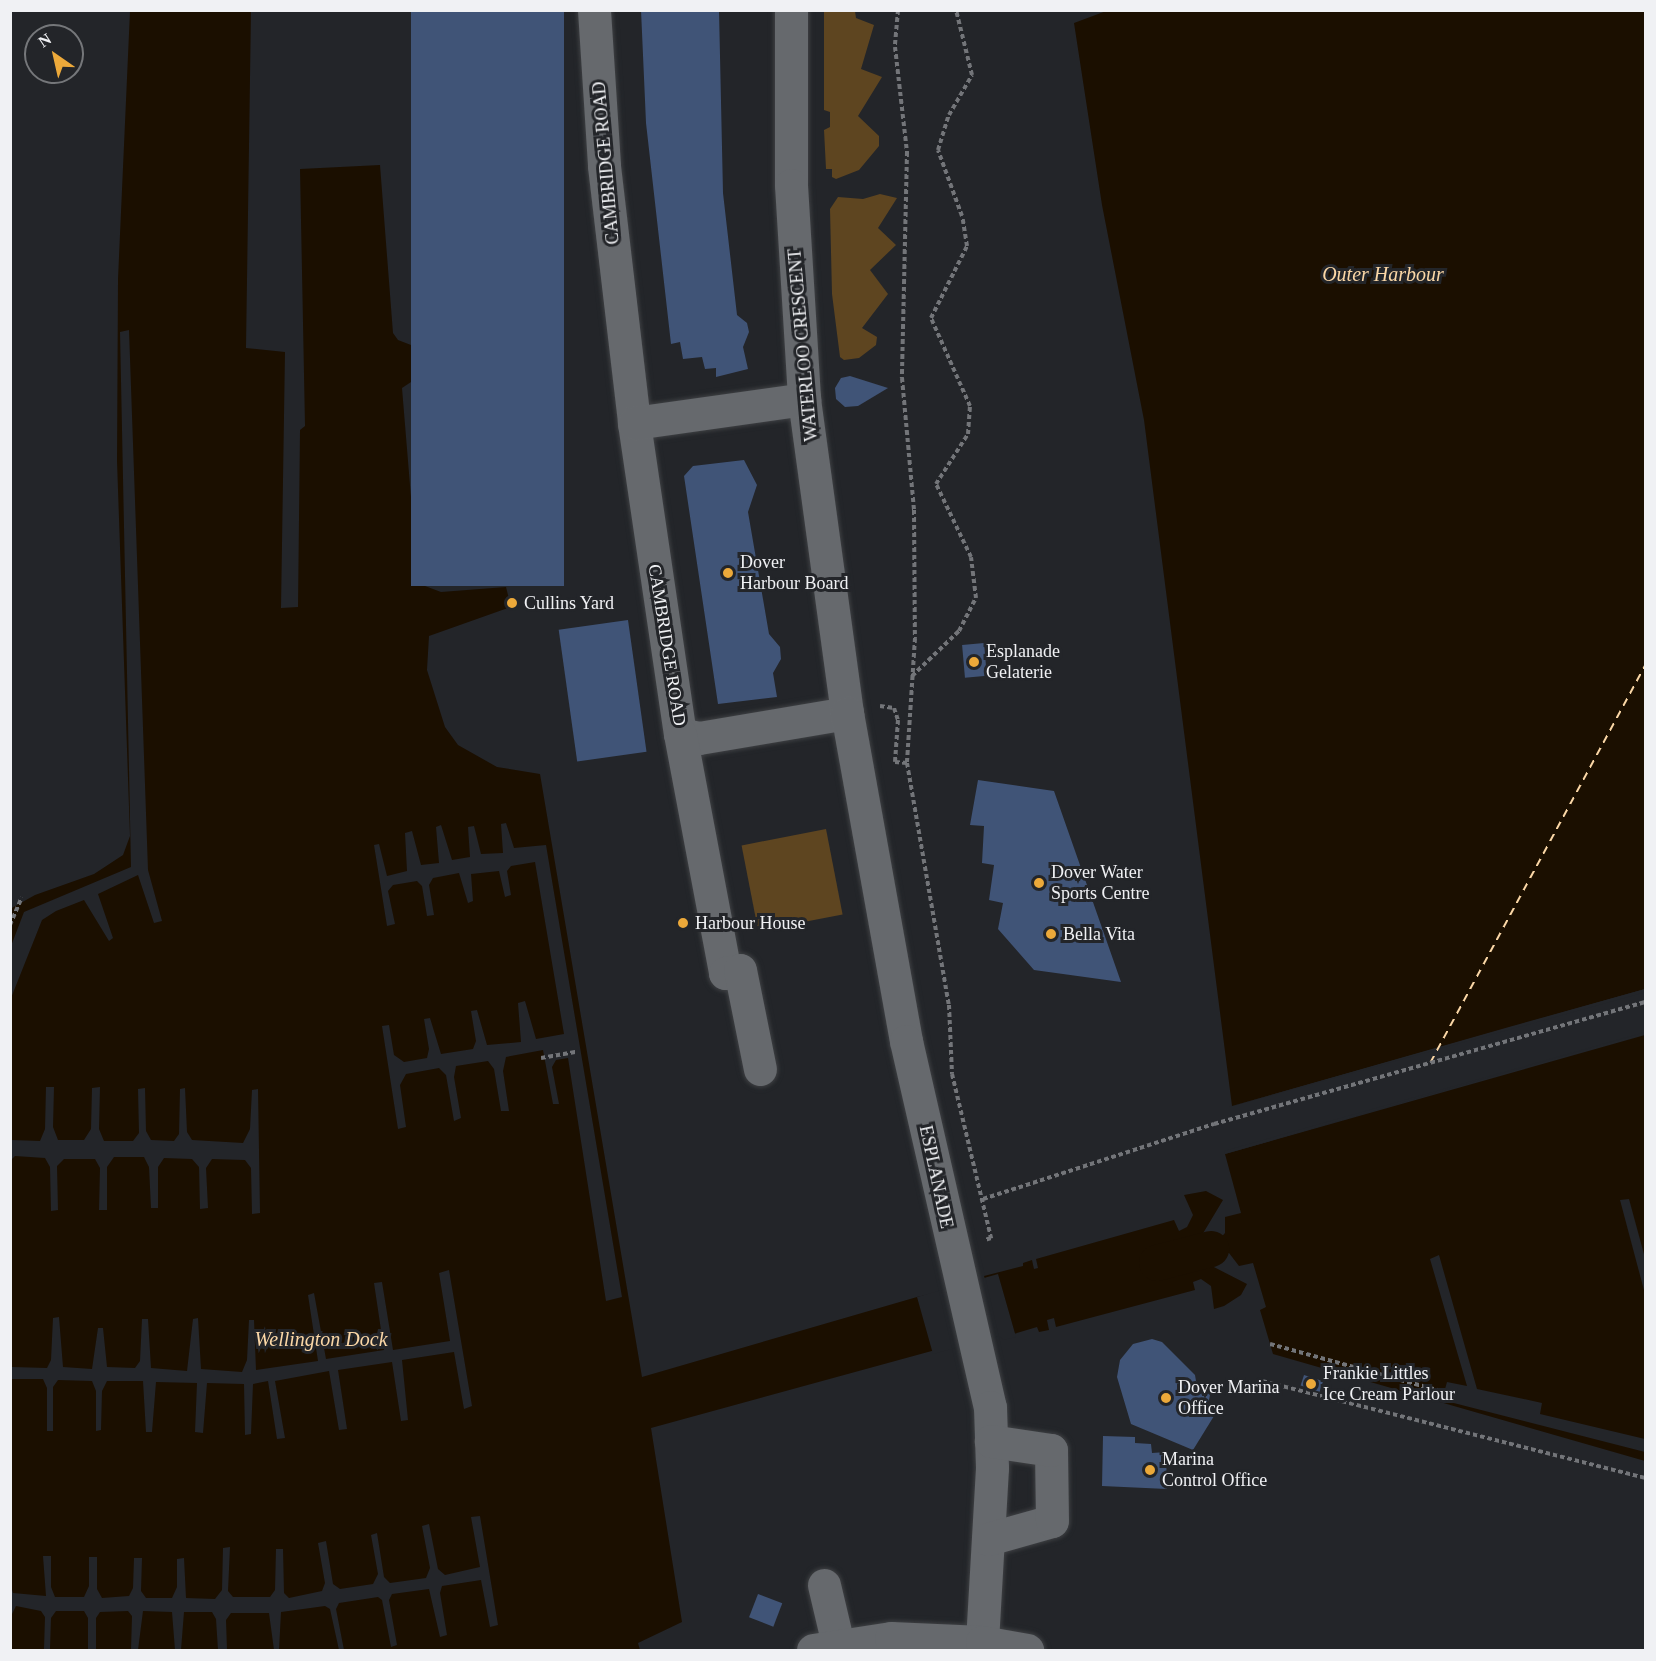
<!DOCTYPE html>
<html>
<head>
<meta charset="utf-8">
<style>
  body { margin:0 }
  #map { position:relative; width:1656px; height:1661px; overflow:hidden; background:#232529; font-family:Georgia,serif }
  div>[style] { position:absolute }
  .green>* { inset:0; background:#5e4520; transform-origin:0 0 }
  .water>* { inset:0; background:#1b0f00 }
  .pier>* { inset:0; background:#232529 }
  .canal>* { height:36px; margin:-18px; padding:0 18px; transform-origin:18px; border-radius:18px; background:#1b0f00 }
  .ferry>* { height:1.5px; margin-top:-0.75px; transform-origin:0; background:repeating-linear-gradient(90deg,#fbd7a6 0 8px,transparent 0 14px) }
  .building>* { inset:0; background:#405477; transform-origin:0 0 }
  .path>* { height:4px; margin-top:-2px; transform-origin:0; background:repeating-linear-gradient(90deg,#737579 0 4.5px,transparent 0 7.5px) }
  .roads { filter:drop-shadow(0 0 2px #3e4043) drop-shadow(0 0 2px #3e4043) }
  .minor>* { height:33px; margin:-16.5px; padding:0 16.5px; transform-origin:16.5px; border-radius:16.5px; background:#66696d }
  .dots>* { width:16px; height:16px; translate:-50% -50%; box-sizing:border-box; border:3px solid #232529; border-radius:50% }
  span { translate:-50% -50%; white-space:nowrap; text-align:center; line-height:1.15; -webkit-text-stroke:6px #232529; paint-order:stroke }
  .street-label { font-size:18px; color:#f0f1f4 }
  .poi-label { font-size:18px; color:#f0f1f4 }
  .left { translate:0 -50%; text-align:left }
  .water-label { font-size:20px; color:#fbd7a6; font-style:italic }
  .frame { position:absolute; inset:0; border:12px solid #f0f1f4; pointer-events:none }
  .north { position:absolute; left:24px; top:24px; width:60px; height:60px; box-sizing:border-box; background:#232529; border:2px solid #75777a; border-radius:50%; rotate:326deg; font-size:16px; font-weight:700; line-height:24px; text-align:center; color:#f0f1f4 }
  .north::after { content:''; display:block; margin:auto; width:21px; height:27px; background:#eca93a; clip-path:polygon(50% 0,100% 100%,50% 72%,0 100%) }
</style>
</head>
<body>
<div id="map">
  <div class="green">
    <i style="clip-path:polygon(824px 11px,855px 11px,856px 18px,874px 25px,861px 69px,882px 77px,858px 116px,879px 136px,879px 146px,859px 170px,836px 179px,832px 177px,832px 169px,826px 169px,824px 130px,830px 127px,830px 112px,824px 110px)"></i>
    <i style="clip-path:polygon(880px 194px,897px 198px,878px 228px,896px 245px,870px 270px,888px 294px,862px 328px,877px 337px,876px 345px,859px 358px,844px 360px,840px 357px,832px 294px,830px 209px,838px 197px,863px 199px)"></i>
    <i style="left:826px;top:829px;width:87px;height:86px;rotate:79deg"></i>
  </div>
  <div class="water">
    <i style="clip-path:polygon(1109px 10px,1645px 11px,1645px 989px,1232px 1106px,1144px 420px,1102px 205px,1074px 23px)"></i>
    <i style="clip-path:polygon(130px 11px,251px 11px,246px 348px,285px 352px,281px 608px,298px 607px,300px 430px,305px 426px,300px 169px,380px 165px,393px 333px,398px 340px,411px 345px,414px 380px,402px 388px,417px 570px,425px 586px,441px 592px,506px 587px,511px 607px,429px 636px,427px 670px,445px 727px,458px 745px,497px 767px,540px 774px,642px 1377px,917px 1297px,986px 1282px,984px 1276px,1023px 1266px,1023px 1263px,1032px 1260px,1034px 1269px,1038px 1268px,1036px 1259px,1174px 1220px,1179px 1231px,1187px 1227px,1193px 1215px,1184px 1195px,1206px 1191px,1223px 1200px,1202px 1235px,1208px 1264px,1247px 1284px,1241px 1295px,1224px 1306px,1214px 1309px,1211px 1286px,1201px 1279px,1193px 1282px,1195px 1290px,1056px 1327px,1054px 1318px,1047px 1320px,1049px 1330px,1039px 1332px,1037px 1327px,1004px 1337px,1001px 1332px,651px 1428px,682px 1622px,638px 1643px,640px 1650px,11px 1650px,10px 909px,35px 895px,94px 874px,123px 855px,130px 836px,117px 461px,118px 279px)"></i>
    <i style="clip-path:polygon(1645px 1035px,1645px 1461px,1273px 1354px,1260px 1310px,1266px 1307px,1253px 1263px,1239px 1266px,1229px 1253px,1211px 1249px,1225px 1233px,1225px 1217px,1241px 1213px,1225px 1154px)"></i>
  </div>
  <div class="pier">
    <i style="clip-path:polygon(129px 330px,148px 870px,162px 921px,154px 923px,138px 875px,98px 894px,113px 938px,109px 941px,84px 900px,56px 911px,42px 920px,11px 998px,11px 946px,24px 912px,131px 867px,120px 332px)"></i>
    <i style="clip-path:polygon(506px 823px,514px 848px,546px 845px,622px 1297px,606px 1301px,568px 1058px,556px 1060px,552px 1067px,559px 1104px,553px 1104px,543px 1050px,506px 1057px,503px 1071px,509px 1111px,501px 1111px,494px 1069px,488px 1061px,456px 1066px,454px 1077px,461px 1118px,454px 1121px,446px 1075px,439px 1068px,406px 1074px,400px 1085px,406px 1127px,398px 1129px,382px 1026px,389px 1025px,394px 1055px,404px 1062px,427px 1058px,429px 1049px,424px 1019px,430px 1018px,441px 1054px,473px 1049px,476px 1041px,471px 1011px,477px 1010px,487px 1045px,521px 1042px,518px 1003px,525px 1001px,536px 1039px,564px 1034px,535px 862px,511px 866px,507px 871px,511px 895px,505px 897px,499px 871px,471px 874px,473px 901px,468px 903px,459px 873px,433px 878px,429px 885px,434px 915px,427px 916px,422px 886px,417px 881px,393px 885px,388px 891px,395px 924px,387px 926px,374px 845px,379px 844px,387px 876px,407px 871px,405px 833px,412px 831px,421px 865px,439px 863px,436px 827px,441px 825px,452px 860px,470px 857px,468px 827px,474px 826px,481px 854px,503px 853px,501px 824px)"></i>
    <i style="clip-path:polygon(1645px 989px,1646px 992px,1229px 1107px,1509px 1027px)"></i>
    <i style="clip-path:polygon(1646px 1032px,1225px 1154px,1224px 1151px,1645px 1032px)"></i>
    <i style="clip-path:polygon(46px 1087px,54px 1087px,53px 1127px,58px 1140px,84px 1140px,91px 1129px,92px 1088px,100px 1087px,99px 1129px,104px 1141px,133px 1141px,139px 1133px,138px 1089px,145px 1088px,146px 1131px,151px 1140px,174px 1141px,179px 1134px,180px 1089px,185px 1088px,187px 1132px,192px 1140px,243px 1143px,250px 1129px,252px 1090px,258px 1089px,260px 1213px,252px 1214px,251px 1168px,245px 1160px,212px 1159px,206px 1168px,208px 1208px,200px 1209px,199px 1167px,192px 1159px,164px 1158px,158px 1167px,158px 1208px,151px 1208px,149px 1167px,144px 1157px,114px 1157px,107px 1167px,107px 1210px,99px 1210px,100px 1168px,95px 1159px,64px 1159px,57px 1166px,58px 1210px,51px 1211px,50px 1167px,45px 1158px,15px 1156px,10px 1161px,11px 1140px,40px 1141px,45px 1129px)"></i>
    <i style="clip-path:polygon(1629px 1199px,1645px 1258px,1645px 1294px,1620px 1200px)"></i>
    <i style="clip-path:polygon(1439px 1255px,1477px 1389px,1542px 1403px,1540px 1414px,1645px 1439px,1645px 1452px,1442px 1400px,1447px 1382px,1467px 1386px,1430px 1259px)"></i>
    <i style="clip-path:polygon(449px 1270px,472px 1406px,464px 1409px,454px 1352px,402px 1360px,408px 1420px,401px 1421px,392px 1362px,338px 1370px,347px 1429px,339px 1430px,329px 1371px,275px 1381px,285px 1438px,277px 1439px,268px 1381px,253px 1384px,251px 1434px,245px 1435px,244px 1384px,207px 1383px,203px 1433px,195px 1432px,197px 1383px,156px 1382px,152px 1432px,146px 1432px,143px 1381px,107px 1381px,102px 1391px,101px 1430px,96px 1431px,96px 1391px,92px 1381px,58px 1380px,53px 1387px,53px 1431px,47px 1431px,47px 1388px,43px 1379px,11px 1379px,11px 1362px,12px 1367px,47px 1368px,51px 1360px,53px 1318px,59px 1317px,63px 1367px,92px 1369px,98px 1328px,103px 1328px,107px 1367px,135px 1368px,140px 1361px,142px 1319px,148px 1319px,151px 1368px,187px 1371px,193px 1319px,198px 1318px,201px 1369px,242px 1372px,247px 1360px,249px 1320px,254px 1320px,256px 1370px,318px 1361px,308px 1295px,314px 1293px,326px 1359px,384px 1350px,374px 1283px,382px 1282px,393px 1350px,450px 1341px,439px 1273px)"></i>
    <i style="clip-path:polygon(998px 1274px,1016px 1337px,1003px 1340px,1000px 1336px,933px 1354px,917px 1297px)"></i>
    <i style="clip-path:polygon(480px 1516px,498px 1625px,490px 1627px,481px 1580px,442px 1586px,440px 1593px,447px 1635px,440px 1637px,429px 1589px,392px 1594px,389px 1600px,397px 1645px,391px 1647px,382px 1600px,378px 1597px,339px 1603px,336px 1609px,344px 1650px,339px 1650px,330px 1609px,325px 1606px,281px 1612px,279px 1650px,274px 1650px,269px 1613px,231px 1613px,226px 1620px,227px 1650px,218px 1650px,216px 1619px,212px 1612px,184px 1612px,181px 1650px,175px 1650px,172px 1612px,143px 1611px,138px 1650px,131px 1650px,132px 1616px,128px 1611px,100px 1612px,96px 1618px,96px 1650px,88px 1650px,88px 1618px,84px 1611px,56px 1611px,51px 1618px,50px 1649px,44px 1649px,45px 1617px,41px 1611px,16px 1606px,12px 1614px,11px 1647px,11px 1586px,13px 1593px,46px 1596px,43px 1556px,51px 1556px,51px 1587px,55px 1597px,84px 1597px,89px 1586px,89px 1557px,97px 1557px,97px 1589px,102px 1598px,129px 1596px,133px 1588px,134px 1558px,142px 1558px,141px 1591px,146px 1598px,172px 1598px,177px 1587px,177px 1559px,184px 1558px,186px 1598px,215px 1599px,222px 1590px,223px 1548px,230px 1547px,228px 1591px,233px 1597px,270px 1597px,275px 1590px,276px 1549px,283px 1549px,284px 1593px,289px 1598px,322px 1591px,325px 1583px,318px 1543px,326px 1541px,333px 1584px,340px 1589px,373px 1584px,378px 1574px,371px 1535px,377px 1533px,384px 1577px,390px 1583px,426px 1578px,430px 1568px,422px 1526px,429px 1524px,438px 1569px,445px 1575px,480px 1567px,471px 1517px)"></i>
  </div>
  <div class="canal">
    <i style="left:1157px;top:1263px;width:56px;rotate:-14.5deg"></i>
  </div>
  <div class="ferry">
    <i style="left:1430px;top:1063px;width:454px;rotate:-61.6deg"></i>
  </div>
  <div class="building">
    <i style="left:411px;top:10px;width:153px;height:576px"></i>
    <i style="clip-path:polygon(641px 10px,719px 10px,723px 193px,737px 315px,747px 323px,749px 332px,743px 347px,748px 369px,716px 377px,716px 368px,705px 369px,702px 357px,683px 359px,680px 342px,671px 344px,646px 123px)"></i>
    <i style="clip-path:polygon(850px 376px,888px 388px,858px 406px,845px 407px,836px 399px,835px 388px,841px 378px)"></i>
    <i style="clip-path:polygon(744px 460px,757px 485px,748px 512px,769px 634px,780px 647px,781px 659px,773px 673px,777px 697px,718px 704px,684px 476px,693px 466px)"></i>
    <i style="left:628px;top:620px;width:133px;height:70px;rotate:82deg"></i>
    <i style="left:984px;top:643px;width:33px;height:22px;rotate:85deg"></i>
    <i style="clip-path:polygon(978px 780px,1054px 791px,1121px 982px,1034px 970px,998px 929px,1003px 903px,989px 900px,994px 865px,982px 863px,984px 826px,970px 825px)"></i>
    <i style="clip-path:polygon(1152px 1339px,1162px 1342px,1195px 1375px,1196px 1381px,1212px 1384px,1207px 1411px,1214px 1416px,1193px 1450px,1131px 1424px,1117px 1377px,1120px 1360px,1133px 1344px)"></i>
    <i style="left:1304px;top:1375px;width:20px;height:11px;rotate:18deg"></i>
    <i style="clip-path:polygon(1103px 1436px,1135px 1437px,1135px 1443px,1151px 1444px,1152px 1453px,1166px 1452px,1167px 1489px,1102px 1486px)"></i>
    <i style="left:758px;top:1594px;width:26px;height:25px;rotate:21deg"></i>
  </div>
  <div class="path">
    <i style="left:898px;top:10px;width:37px;rotate:95deg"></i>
    <i style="left:895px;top:47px;width:106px;rotate:83.5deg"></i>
    <i style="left:907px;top:152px;width:226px;rotate:91.3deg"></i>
    <i style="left:902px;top:378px;width:133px;rotate:84.8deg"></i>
    <i style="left:914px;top:510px;width:128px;rotate:89.6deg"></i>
    <i style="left:915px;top:638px;width:125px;rotate:93.7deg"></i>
    <i style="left:907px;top:763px;width:246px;rotate:80.2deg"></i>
    <i style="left:949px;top:1005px;width:69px;rotate:87.5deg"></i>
    <i style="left:952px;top:1074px;width:169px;rotate:76.6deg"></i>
    <i style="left:991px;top:1238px;width:6px;rotate:162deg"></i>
    <i style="left:912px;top:676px;width:65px;rotate:-43.8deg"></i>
    <i style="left:959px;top:631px;width:37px;rotate:-63deg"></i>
    <i style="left:976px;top:598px;width:41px;rotate:-97deg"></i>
    <i style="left:971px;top:557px;width:81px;rotate:-115.6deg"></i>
    <i style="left:936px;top:484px;width:59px;rotate:-57.4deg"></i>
    <i style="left:968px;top:434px;width:28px;rotate:-86deg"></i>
    <i style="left:970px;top:406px;width:96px;rotate:-113.9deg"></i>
    <i style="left:931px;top:318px;width:80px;rotate:-63.4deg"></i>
    <i style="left:967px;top:246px;width:30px;rotate:-99deg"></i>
    <i style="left:962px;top:216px;width:70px;rotate:-110deg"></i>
    <i style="left:938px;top:150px;width:37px;rotate:-73deg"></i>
    <i style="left:949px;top:115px;width:46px;rotate:-60.1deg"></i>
    <i style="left:972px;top:75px;width:67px;rotate:-103.8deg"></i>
    <i style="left:880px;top:706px;width:14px;rotate:8deg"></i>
    <i style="left:894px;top:708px;width:13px;rotate:72deg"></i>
    <i style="left:898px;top:720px;width:42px;rotate:94.1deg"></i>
    <i style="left:895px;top:762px;width:12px;rotate:5deg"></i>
    <i style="left:10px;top:925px;width:30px;rotate:-67deg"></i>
    <i style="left:541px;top:1058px;width:36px;rotate:-10deg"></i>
    <i style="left:983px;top:1199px;width:243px;rotate:-18deg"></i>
    <i style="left:1214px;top:1124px;width:449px;rotate:-15.8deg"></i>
    <i style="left:1270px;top:1344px;width:192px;rotate:15.4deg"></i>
    <i style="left:1262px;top:1381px;width:396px;rotate:14.2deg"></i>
  </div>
  <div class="roads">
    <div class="minor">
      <i style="left:594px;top:10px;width:156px;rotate:86.3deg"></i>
      <i style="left:604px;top:166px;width:259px;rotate:83.3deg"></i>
      <i style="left:634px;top:423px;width:314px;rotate:81.6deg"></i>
      <i style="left:680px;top:734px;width:19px;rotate:12deg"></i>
      <i style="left:699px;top:738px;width:150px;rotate:-9.6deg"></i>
      <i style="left:791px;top:10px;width:175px;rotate:90deg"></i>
      <i style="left:791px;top:185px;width:214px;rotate:86.5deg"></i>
      <i style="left:804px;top:399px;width:317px;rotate:82.2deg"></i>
      <i style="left:847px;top:713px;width:333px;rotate:79.8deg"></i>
      <i style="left:906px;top:1041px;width:376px;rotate:77.1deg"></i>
      <i style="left:990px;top:1407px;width:61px;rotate:88.1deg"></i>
      <i style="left:992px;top:1468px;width:174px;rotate:93.3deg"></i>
      <i style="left:634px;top:423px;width:172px;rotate:-8deg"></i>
      <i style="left:680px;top:734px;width:243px;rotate:79.3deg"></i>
      <i style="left:725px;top:973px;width:15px;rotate:-11deg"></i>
      <i style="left:740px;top:970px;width:101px;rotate:78.6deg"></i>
      <i style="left:988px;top:1539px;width:66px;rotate:-15.7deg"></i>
      <i style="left:1052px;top:1521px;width:71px;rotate:-90.8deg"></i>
      <i style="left:1051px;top:1450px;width:61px;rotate:-171.5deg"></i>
      <i style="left:824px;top:1585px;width:61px;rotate:76.7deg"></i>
      <i style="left:813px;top:1650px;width:79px;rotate:-8.7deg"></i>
      <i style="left:891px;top:1638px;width:91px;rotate:2.5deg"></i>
      <i style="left:982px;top:1642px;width:46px;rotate:10.1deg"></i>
    </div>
  </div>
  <div class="dots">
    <i style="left:728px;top:573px;background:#eca93a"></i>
    <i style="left:512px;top:603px;background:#eca93a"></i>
    <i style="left:974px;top:662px;background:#eca93a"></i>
    <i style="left:1039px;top:883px;background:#eca93a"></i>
    <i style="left:683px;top:923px;background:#eca93a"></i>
    <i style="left:1051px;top:934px;background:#eca93a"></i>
    <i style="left:1311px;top:1384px;background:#eca93a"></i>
    <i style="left:1166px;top:1398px;background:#eca93a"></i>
    <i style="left:1150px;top:1470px;background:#eca93a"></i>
  </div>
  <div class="street-label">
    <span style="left:606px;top:163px;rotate:-95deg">CAMBRIDGE ROAD</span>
    <span style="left:803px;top:345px;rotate:-95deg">WATERLOO CRESCENT</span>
    <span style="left:667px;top:645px;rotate:81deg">CAMBRIDGE ROAD</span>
    <span style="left:936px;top:1177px;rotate:78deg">ESPLANADE</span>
  </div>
  <div class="poi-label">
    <span class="left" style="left:740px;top:573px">Dover<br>Harbour Board</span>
    <span class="left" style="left:524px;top:603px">Cullins Yard</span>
    <span class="left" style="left:986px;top:662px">Esplanade<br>Gelaterie</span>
    <span class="left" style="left:1051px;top:883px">Dover Water<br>Sports Centre</span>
    <span class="left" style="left:695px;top:923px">Harbour House</span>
    <span class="left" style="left:1063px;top:934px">Bella Vita</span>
    <span class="left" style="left:1323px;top:1384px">Frankie Littles<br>Ice Cream Parlour</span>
    <span class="left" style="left:1178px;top:1398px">Dover Marina<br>Office</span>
    <span class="left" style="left:1162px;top:1470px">Marina<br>Control Office</span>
  </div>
  <div class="water-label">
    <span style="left:1383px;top:274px">Outer Harbour</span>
    <span style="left:321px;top:1339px">Wellington Dock</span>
  </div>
  <div class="frame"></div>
  <div class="north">N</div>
</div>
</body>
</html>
